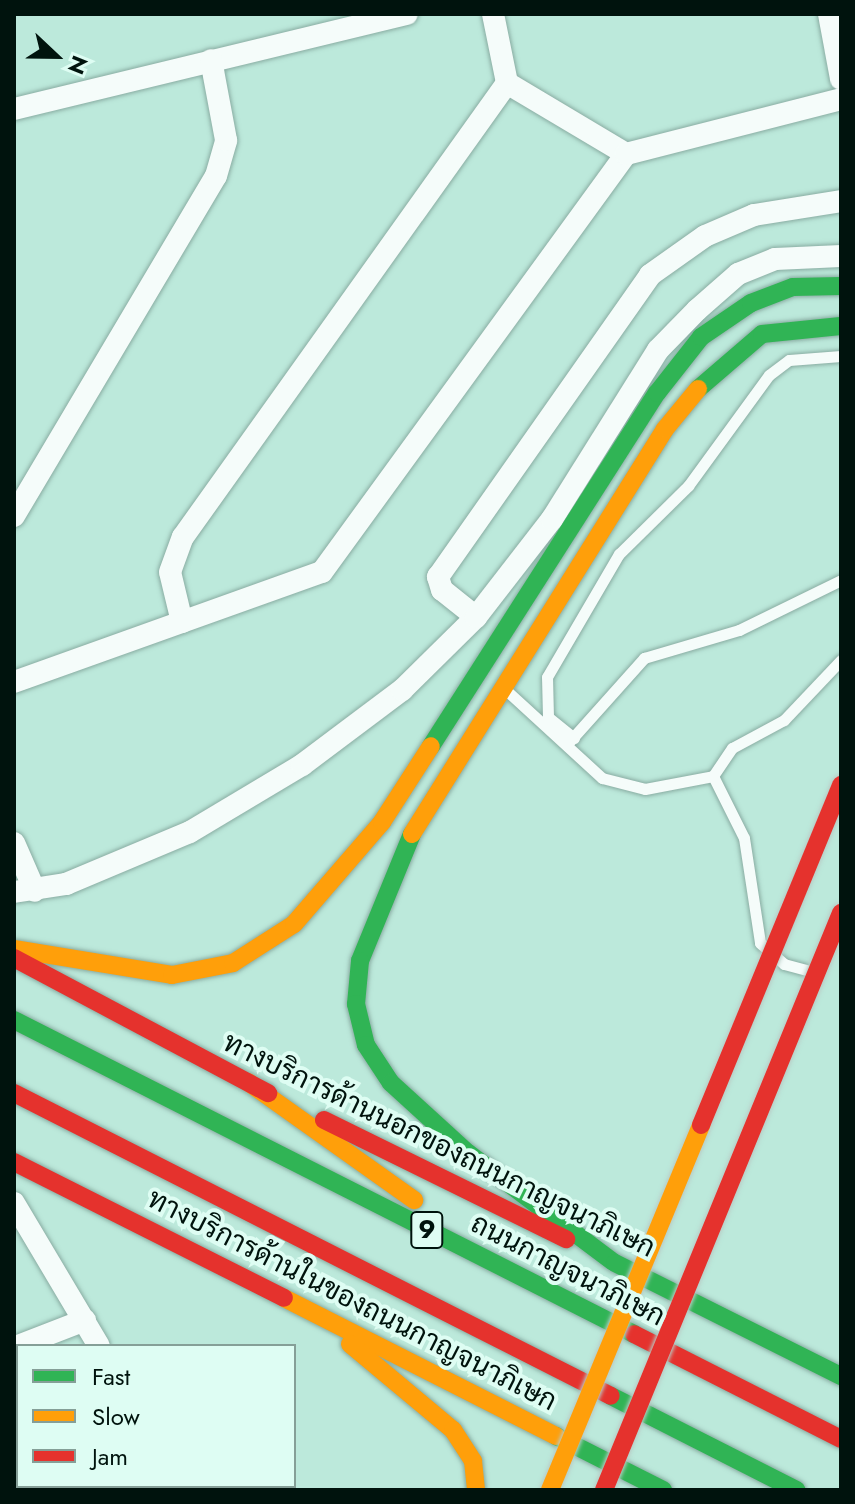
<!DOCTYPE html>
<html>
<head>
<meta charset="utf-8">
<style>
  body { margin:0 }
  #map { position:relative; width:855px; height:1504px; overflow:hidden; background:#bce9db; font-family:Jost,Sarabun,sans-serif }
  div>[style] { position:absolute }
  .roads { filter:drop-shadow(0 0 2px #89aca2) drop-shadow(0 0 2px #89aca2) }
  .lane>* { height:11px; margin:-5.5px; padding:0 5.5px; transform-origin:5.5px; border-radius:5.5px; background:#f5fcfa }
  .street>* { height:22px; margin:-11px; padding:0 11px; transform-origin:11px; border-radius:11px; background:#f5fcfa }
  .fast>* { height:18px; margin:-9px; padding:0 9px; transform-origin:9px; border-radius:9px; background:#30b455 }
  .slow>* { height:18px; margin:-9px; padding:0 9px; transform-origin:9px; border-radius:9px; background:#ff9f0a }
  .jam>* { height:18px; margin:-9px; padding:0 9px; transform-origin:9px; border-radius:9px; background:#e5322d }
  .bridges { filter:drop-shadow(0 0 2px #b8ccc6) drop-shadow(0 0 2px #b8ccc6) }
  .slow-bridge>* { height:18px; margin:-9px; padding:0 9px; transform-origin:9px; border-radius:9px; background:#ff9f0a }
  .jam-bridge>* { height:18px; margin:-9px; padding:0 9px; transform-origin:9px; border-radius:9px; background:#e5322d }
  span { translate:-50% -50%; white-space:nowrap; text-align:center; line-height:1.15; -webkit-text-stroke:8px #defdf3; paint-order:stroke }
  .shield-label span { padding:2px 6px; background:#defdf3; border:2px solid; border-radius:6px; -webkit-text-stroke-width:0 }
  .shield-label { font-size:26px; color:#00130d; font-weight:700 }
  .street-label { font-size:28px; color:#00130d }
  .frame { position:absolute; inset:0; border:16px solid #00130d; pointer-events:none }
  .legend { position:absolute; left:16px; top:1344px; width:280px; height:144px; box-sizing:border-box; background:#defdf3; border:2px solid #859f97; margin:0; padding:10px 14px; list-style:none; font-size:24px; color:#00130d }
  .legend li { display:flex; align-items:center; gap:16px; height:40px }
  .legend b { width:40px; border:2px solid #859f97 }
  .north { position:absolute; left:16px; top:16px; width:80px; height:80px; -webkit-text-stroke:6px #defdf3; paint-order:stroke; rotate:112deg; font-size:22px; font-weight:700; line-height:32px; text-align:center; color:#00130d }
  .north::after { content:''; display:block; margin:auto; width:28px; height:36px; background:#00130d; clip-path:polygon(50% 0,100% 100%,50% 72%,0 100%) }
</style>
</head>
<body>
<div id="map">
  <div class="roads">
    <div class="lane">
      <i style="left:507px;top:691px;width:129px;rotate:42.5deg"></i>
      <i style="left:602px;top:778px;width:44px;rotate:14.3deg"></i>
      <i style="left:645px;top:789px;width:69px;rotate:-10.8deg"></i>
      <i style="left:713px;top:776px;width:34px;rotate:-56deg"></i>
      <i style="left:732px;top:748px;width:59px;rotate:-28.3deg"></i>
      <i style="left:784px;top:720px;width:83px;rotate:-46.5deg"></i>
      <i style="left:574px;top:738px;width:33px;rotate:-141deg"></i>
      <i style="left:548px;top:717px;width:40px;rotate:-91.4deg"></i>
      <i style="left:547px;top:677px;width:143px;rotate:-59.7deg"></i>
      <i style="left:619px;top:554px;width:97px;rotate:-44.6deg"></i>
      <i style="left:688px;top:486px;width:137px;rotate:-53.9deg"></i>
      <i style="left:769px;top:375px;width:25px;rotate:-37deg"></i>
      <i style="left:789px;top:360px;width:52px;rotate:-4.4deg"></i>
      <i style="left:569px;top:742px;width:113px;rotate:-48.2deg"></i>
      <i style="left:644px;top:658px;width:99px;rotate:-16.4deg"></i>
      <i style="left:739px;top:630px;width:114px;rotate:-26.1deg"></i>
      <i style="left:713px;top:776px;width:69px;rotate:63.4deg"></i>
      <i style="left:744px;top:838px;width:106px;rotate:81.3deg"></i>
      <i style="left:760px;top:943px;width:32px;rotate:41deg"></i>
      <i style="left:784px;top:964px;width:30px;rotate:15deg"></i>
    </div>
    <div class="street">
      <i style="left:493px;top:14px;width:70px;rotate:78.5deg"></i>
      <i style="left:507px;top:83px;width:139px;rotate:30.8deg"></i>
      <i style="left:829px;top:14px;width:66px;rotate:79.5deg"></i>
      <i style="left:14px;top:109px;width:404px;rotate:-13.6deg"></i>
      <i style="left:14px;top:516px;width:395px;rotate:-59.3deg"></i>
      <i style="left:216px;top:176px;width:37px;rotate:-74deg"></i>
      <i style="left:226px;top:140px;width:81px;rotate:-100.6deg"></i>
      <i style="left:476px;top:617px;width:43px;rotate:-141.5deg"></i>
      <i style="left:442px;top:590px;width:14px;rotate:-107deg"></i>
      <i style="left:438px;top:577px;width:369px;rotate:-54.9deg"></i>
      <i style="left:650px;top:275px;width:67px;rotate:-35.3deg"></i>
      <i style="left:705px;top:236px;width:53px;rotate:-23.2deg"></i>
      <i style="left:754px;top:215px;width:88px;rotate:-9.1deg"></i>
      <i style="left:182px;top:622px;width:51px;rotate:-103.5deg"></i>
      <i style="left:170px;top:572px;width:37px;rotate:-70deg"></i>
      <i style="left:183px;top:537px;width:558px;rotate:-54.49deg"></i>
      <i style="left:14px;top:682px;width:327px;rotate:-19.7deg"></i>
      <i style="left:322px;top:572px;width:517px;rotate:-53.97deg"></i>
      <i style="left:626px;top:154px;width:222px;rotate:-14.3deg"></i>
      <i style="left:14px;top:843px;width:52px;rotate:66.4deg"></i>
      <i style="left:14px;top:892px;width:53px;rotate:-8.7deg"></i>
      <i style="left:66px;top:884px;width:134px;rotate:-22.8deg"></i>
      <i style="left:190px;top:832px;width:131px;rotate:-30.9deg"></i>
      <i style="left:302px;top:765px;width:125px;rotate:-36.9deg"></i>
      <i style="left:402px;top:690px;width:104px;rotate:-44.6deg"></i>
      <i style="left:476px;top:617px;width:124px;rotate:-52.2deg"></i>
      <i style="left:552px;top:519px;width:199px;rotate:-57.9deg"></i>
      <i style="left:658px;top:350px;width:56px;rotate:-45.7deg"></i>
      <i style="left:697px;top:310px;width:55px;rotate:-41.3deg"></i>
      <i style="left:738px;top:274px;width:40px;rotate:-22deg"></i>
      <i style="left:775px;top:259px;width:66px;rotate:-2.6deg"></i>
      <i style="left:14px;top:1203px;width:166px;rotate:59.3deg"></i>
      <i style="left:18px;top:1346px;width:72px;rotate:-21.2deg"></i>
      <i style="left:14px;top:1445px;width:4px;rotate:-27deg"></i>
      <i style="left:168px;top:1486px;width:4px;rotate:76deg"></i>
    </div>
    <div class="fast">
      <i style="left:698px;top:389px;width:84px;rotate:-40.7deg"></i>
      <i style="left:762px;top:334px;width:79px;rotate:-5.8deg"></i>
      <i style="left:431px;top:746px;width:419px;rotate:-57.4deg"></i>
      <i style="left:657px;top:393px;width:71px;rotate:-51.8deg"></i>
      <i style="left:701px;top:337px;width:60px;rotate:-34.2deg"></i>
      <i style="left:751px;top:303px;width:45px;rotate:-20.9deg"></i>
      <i style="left:793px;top:287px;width:48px;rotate:-1.2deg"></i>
      <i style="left:412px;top:834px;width:137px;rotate:112.3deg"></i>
      <i style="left:360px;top:961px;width:43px;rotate:95.3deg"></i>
      <i style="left:356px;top:1004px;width:42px;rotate:76.3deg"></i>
      <i style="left:366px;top:1045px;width:45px;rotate:56.7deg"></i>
      <i style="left:391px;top:1083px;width:104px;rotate:42.3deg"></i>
      <i style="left:468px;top:1153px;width:181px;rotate:36.9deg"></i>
      <i style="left:14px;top:1020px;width:695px;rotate:26.86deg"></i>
      <i style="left:615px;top:1263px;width:253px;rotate:26.6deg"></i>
      <i style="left:611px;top:1396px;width:208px;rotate:26.9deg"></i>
      <i style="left:556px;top:1436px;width:120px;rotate:26.8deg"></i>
    </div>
    <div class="slow">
      <i style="left:412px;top:834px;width:478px;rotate:-58deg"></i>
      <i style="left:665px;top:429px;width:52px;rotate:-50.5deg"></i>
      <i style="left:14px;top:949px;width:160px;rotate:9.3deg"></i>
      <i style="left:172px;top:975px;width:62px;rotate:-11.1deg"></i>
      <i style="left:233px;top:963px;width:72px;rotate:-32.6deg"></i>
      <i style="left:294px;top:924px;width:135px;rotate:-49.2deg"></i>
      <i style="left:382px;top:822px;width:90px;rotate:-57.2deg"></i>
      <i style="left:248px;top:1082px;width:204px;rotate:35.4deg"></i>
      <i style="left:284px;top:1298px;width:305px;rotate:26.9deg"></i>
      <i style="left:350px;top:1344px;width:134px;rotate:39.9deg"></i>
      <i style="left:453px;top:1430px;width:37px;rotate:57deg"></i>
      <i style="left:473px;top:1461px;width:29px;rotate:84deg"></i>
    </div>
    <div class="jam">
      <i style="left:14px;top:958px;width:288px;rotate:28deg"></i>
      <i style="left:14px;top:1093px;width:669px;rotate:26.91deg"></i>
      <i style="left:324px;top:1120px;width:270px;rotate:26.2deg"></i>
      <i style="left:14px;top:1162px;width:302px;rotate:26.7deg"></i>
      <i style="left:634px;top:1334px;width:232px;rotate:26.9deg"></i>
    </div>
  </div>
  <div class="bridges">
    <div class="slow-bridge">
      <i style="left:550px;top:1490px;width:395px;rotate:-67.5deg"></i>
    </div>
    <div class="jam-bridge">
      <i style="left:701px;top:1125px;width:368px;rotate:-67.6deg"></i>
      <i style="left:604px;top:1490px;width:624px;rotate:-67.67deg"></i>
    </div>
  </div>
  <div class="shield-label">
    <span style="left:427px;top:1230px">9</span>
  </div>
  <div class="street-label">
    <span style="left:439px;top:1145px;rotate:26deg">ทางบริการด้านนอกของถนนกาญจนาภิเษก</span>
    <span style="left:568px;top:1270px;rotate:27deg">ถนนกาญจนาภิเษก</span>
    <span style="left:352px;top:1300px;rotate:27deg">ทางบริการด้านในของถนนกาญจนาภิเษก</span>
  </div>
  <div class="frame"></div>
  <ul class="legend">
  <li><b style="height:10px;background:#30b455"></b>Fast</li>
  <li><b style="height:10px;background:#ff9f0a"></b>Slow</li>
  <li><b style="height:10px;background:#e5322d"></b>Jam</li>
  </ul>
  <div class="north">N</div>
</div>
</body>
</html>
